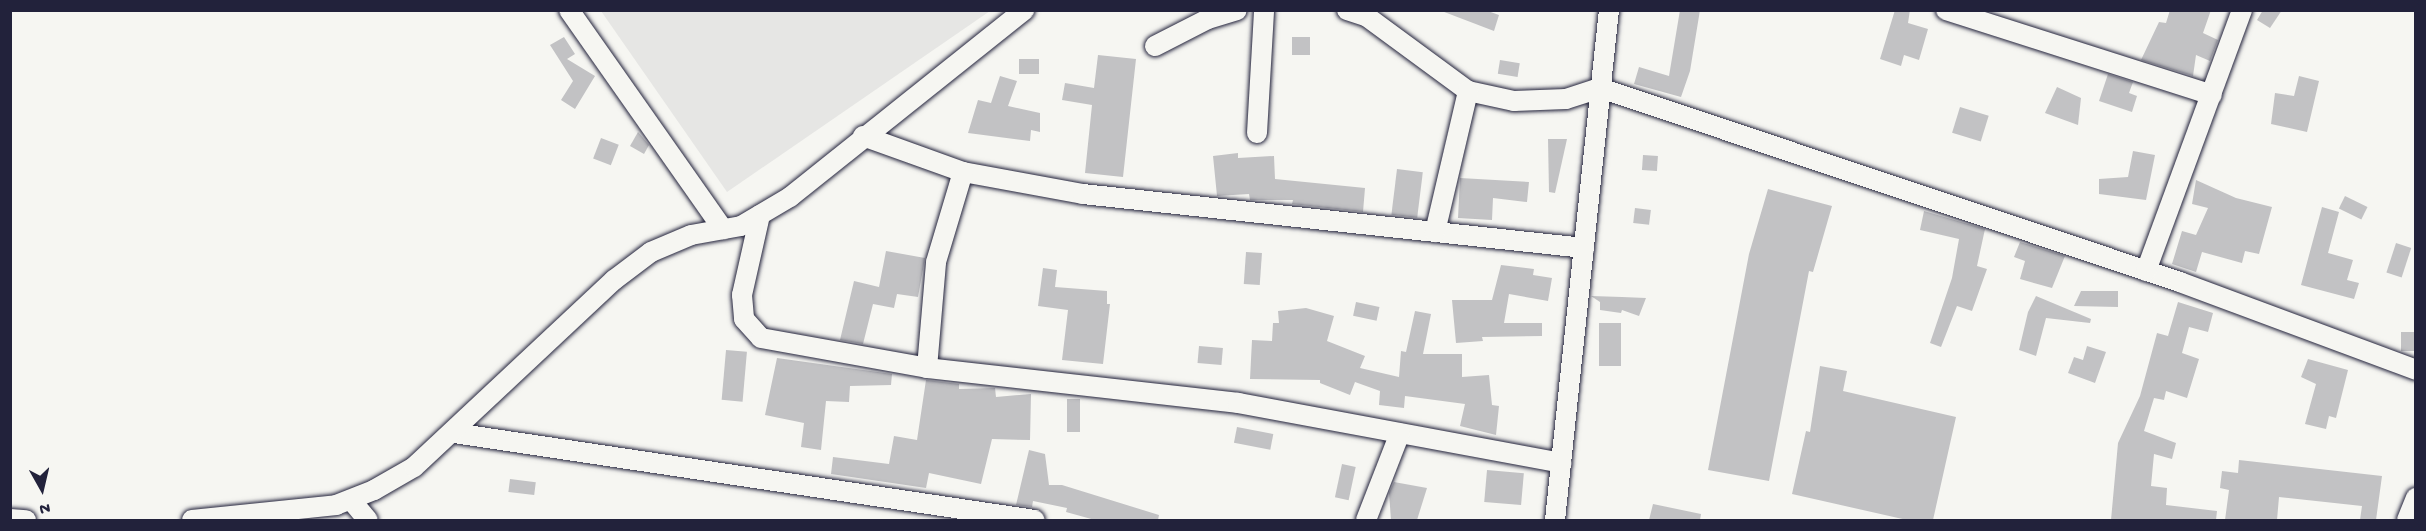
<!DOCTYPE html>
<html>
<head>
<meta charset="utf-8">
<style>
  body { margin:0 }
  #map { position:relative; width:2426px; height:531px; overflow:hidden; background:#f6f6f2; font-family:"Gochi Hand",sans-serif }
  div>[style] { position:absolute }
  .built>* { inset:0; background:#e6e6e4 }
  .building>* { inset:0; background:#c2c2c4; transform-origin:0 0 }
  .roads { filter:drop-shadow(0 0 2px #22223b) drop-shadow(0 0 2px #22223b) }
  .minor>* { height:20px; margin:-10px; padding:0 10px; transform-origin:10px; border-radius:10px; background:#f6f6f2 }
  span { translate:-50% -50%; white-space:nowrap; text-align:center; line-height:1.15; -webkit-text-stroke:6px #f6f6f2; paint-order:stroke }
  .frame { position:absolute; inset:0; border:12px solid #22223b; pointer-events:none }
  .north { position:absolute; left:12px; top:459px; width:60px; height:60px; -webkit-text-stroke:4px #f6f6f2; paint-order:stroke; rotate:172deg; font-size:16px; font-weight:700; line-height:24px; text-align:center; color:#22223b }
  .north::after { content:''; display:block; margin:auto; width:21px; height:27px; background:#22223b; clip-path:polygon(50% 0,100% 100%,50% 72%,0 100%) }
</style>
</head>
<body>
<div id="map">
  <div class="built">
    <i style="clip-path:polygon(601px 11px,990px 11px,727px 192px)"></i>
  </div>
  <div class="building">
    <i style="clip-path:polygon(1439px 10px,1485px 10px,1499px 15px,1494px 31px)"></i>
    <i style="clip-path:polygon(1680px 10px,1700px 10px,1690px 71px,1681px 97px,1634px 84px,1639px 67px,1669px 76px)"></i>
    <i style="clip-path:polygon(1895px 10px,1910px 10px,1908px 23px,1928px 29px,1919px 60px,1904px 55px,1901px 66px,1880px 59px)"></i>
    <i style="clip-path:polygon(2170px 10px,2211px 10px,2203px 33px,2218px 40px,2210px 61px,2196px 55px,2193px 76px,2141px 60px,2159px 22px,2166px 23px)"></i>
    <i style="clip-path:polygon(2263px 10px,2282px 10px,2270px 28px,2257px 20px)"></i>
    <i style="clip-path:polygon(564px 37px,575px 54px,567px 59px,595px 76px,575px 109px,561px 100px,573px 81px,550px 45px)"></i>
    <i style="left:1292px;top:37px;width:18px;height:18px"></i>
    <i style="clip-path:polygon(1098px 55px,1136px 59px,1123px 177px,1085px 173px,1092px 105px,1062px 100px,1065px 83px,1094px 88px)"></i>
    <i style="left:1039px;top:59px;width:15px;height:20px;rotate:90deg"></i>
    <i style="left:1500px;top:60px;width:20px;height:14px;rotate:9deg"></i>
    <i style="clip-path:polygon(2108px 74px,2133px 82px,2129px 93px,2137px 96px,2132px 112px,2099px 101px)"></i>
    <i style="clip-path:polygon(1000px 76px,1017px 81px,1008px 106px,1040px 113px,1040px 132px,1031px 130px,1030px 141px,968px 133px,978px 100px,991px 103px)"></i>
    <i style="clip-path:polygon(2299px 76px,2319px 81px,2307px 132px,2271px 124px,2275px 93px,2294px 96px)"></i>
    <i style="clip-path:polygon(2057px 87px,2081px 98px,2078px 125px,2045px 113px)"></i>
    <i style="left:1960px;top:107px;width:30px;height:27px;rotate:17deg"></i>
    <i style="clip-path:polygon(638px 132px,649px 145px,644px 154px,630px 146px)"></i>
    <i style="left:601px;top:138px;width:19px;height:22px;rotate:21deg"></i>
    <i style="clip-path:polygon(1548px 139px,1567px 139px,1555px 193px,1549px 192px)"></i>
    <i style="clip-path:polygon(2133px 151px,2155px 155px,2146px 200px,2099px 194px,2099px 179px,2128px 177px)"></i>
    <i style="clip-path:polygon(1238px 153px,1238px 158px,1274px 156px,1275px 179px,1365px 188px,1363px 212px,1292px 204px,1293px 200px,1250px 200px,1249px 194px,1217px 196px,1213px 156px)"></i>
    <i style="left:1643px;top:155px;width:15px;height:15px;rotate:4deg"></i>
    <i style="left:1397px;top:169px;width:26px;height:46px;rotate:7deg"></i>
    <i style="clip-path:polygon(1460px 178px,1529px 182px,1527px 202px,1493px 198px,1492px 220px,1458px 218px)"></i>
    <i style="clip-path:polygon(2196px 180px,2236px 198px,2272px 207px,2259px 254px,2245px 251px,2242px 263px,2202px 252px,2196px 272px,2172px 264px,2182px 231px,2196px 235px,2208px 208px,2192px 204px)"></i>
    <i style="clip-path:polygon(1768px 189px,1832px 206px,1813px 272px,1809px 271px,1769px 481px,1708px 470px,1749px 254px)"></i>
    <i style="left:2345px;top:196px;width:25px;height:14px;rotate:26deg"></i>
    <i style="clip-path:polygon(2322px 207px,2339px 212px,2328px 253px,2353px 260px,2347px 280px,2359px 283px,2354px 299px,2301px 285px)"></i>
    <i style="left:1635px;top:208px;width:16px;height:15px;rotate:7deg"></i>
    <i style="clip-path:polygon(1924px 211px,1985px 229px,1977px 266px,1987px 269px,1972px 311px,1957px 306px,1941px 347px,1930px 343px,1952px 278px,1959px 239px,1920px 230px)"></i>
    <i style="clip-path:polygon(2020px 242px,2065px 256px,2052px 288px,2020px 279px,2025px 261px,2014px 257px)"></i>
    <i style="left:2396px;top:243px;width:16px;height:31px;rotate:18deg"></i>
    <i style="clip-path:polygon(886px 251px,925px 258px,918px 297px,897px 294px,894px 308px,873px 304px,863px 344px,840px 340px,854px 281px,879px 287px)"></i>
    <i style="left:1246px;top:252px;width:16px;height:32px;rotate:4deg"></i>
    <i style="clip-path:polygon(1501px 265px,1534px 269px,1533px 275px,1552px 278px,1548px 301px,1509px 294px,1504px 323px,1542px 323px,1542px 336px,1482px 337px,1483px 341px,1456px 343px,1452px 300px,1492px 300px)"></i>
    <i style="clip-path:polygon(1043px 268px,1057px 270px,1055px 287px,1107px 291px,1107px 304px,1110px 304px,1103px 364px,1062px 360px,1068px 310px,1038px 306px)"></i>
    <i style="clip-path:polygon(2081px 291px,2118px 291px,2118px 307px,2074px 306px)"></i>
    <i style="clip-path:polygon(1591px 296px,1622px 297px,1646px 298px,1639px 316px,1622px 310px,1621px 313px,1600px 310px,1600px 302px)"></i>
    <i style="clip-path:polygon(2036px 296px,2091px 319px,2090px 323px,2046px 318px,2036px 356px,2019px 350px,2028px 312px)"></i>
    <i style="left:1356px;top:302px;width:24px;height:14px;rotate:12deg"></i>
    <i style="clip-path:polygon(2178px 302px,2213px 313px,2208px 332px,2189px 327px,2182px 353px,2199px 359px,2187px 398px,2166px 391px,2164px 400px,2154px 398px,2144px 431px,2176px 443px,2172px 459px,2154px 454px,2151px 486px,2167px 488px,2166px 505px,2217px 511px,2216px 520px,2111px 520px,2118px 443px,2140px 396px,2157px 333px,2168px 336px)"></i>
    <i style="clip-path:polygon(1306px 308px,1334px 316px,1327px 341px,1365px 356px,1360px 368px,1399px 377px,1401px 351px,1406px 352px,1415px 311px,1431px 314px,1423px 354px,1462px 354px,1462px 377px,1489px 375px,1492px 405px,1499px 406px,1496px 435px,1460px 426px,1465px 404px,1405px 396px,1404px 408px,1379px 405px,1380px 391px,1355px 382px,1350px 395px,1320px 383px,1320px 380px,1250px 379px,1252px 340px,1272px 341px,1273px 323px,1279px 323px,1278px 311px)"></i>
    <i style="left:1599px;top:323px;width:22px;height:43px"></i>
    <i style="left:2401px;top:332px;width:14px;height:19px"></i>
    <i style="left:1199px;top:346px;width:24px;height:17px;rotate:5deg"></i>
    <i style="clip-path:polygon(2087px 346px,2106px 352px,2095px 383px,2068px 373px,2074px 357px,2083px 360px)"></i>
    <i style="left:726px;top:350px;width:21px;height:50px;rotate:5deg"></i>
    <i style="clip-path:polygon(777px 358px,892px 374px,891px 385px,850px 386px,849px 402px,826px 401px,821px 450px,801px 447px,804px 423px,765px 415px)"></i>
    <i style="clip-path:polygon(2308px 359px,2348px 370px,2336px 418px,2329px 416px,2326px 429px,2305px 424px,2316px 384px,2301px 377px)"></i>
    <i style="clip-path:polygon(1820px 366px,1847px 371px,1843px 391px,1956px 417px,1933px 520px,1907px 520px,1792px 494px,1806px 431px,1810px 432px)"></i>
    <i style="clip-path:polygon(926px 380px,959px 384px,959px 389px,995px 388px,996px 397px,1031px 394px,1030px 440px,992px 439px,981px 484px,929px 473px,926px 488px,831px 474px,833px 457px,889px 464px,894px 436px,917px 440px)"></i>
    <i style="left:1067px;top:399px;width:13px;height:33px"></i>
    <i style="left:1237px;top:427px;width:37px;height:16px;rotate:11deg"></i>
    <i style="clip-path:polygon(1029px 450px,1045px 454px,1049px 485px,1062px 485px,1159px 515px,1158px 520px,1095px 520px,1066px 512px,1067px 508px,1033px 501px,1032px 507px,1016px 505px)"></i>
    <i style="clip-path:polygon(2239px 460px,2382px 476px,2376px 520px,2360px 520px,2362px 506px,2279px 497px,2277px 520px,2225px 520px,2229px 490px,2220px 488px,2222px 471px,2238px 473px)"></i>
    <i style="left:1342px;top:464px;width:14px;height:34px;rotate:12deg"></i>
    <i style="left:1487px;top:470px;width:37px;height:32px;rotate:5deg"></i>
    <i style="left:510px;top:479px;width:26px;height:13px;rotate:7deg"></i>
    <i style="clip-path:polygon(1394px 482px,1427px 488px,1417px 520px,1391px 520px,1389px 493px)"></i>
    <i style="clip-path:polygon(1653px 504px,1701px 514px,1700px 520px,1649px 520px)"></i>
  </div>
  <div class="roads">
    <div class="minor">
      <i style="left:569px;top:10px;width:268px;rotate:54.9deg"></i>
      <i style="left:1347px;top:10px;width:20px;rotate:18deg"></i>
      <i style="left:1366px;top:16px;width:127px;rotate:36.3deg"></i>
      <i style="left:1468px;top:91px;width:47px;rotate:12.3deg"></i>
      <i style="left:1514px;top:101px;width:52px;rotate:-2.2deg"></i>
      <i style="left:1566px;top:99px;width:36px;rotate:-18deg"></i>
      <i style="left:1600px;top:88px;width:612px;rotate:18.49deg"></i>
      <i style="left:2180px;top:282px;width:252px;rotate:20.4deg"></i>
      <i style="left:1946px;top:10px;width:279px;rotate:17.7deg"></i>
      <i style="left:1155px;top:46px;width:59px;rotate:-27deg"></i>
      <i style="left:1208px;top:19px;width:30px;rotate:-17deg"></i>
      <i style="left:1257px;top:133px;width:123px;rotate:-86.7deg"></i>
      <i style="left:863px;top:136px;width:106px;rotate:19.8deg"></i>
      <i style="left:963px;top:172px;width:122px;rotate:10.4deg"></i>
      <i style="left:1083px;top:194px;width:504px;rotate:6.15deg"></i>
      <i style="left:760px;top:215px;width:82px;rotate:102.7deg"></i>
      <i style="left:742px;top:295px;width:24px;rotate:85deg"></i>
      <i style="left:744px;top:319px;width:25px;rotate:48deg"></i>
      <i style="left:761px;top:338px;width:169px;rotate:10.2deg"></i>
      <i style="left:927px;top:368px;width:313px;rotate:6.4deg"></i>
      <i style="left:1238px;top:403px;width:329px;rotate:10.5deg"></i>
      <i style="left:1435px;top:232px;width:145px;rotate:-76.8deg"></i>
      <i style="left:2146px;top:271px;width:278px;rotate:-69.8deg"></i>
      <i style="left:927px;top:368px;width:106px;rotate:-85.1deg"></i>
      <i style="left:936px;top:262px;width:94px;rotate:-73.3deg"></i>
      <i style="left:454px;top:433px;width:587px;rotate:8.52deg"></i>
      <i style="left:351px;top:500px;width:26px;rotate:50deg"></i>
      <i style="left:10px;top:519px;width:16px;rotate:4deg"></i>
      <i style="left:192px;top:520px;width:145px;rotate:-5.9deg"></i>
      <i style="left:336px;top:505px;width:41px;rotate:-21.5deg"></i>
      <i style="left:374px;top:490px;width:46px;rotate:-29.9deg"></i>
      <i style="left:414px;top:467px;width:274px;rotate:-43.1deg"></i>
      <i style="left:614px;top:280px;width:46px;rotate:-37.1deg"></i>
      <i style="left:651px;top:252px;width:43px;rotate:-23deg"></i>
      <i style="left:691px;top:235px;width:51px;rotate:-10.2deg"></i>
      <i style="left:741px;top:226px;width:57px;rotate:-30.6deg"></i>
      <i style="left:790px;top:197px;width:300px;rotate:-38.6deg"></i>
      <i style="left:1366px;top:520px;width:93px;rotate:-68.7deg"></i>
      <i style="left:1555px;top:520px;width:513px;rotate:-83.96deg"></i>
      <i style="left:2407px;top:520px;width:24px;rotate:-68deg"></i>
    </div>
  </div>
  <div class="frame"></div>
  <div class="north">N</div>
</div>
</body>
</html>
